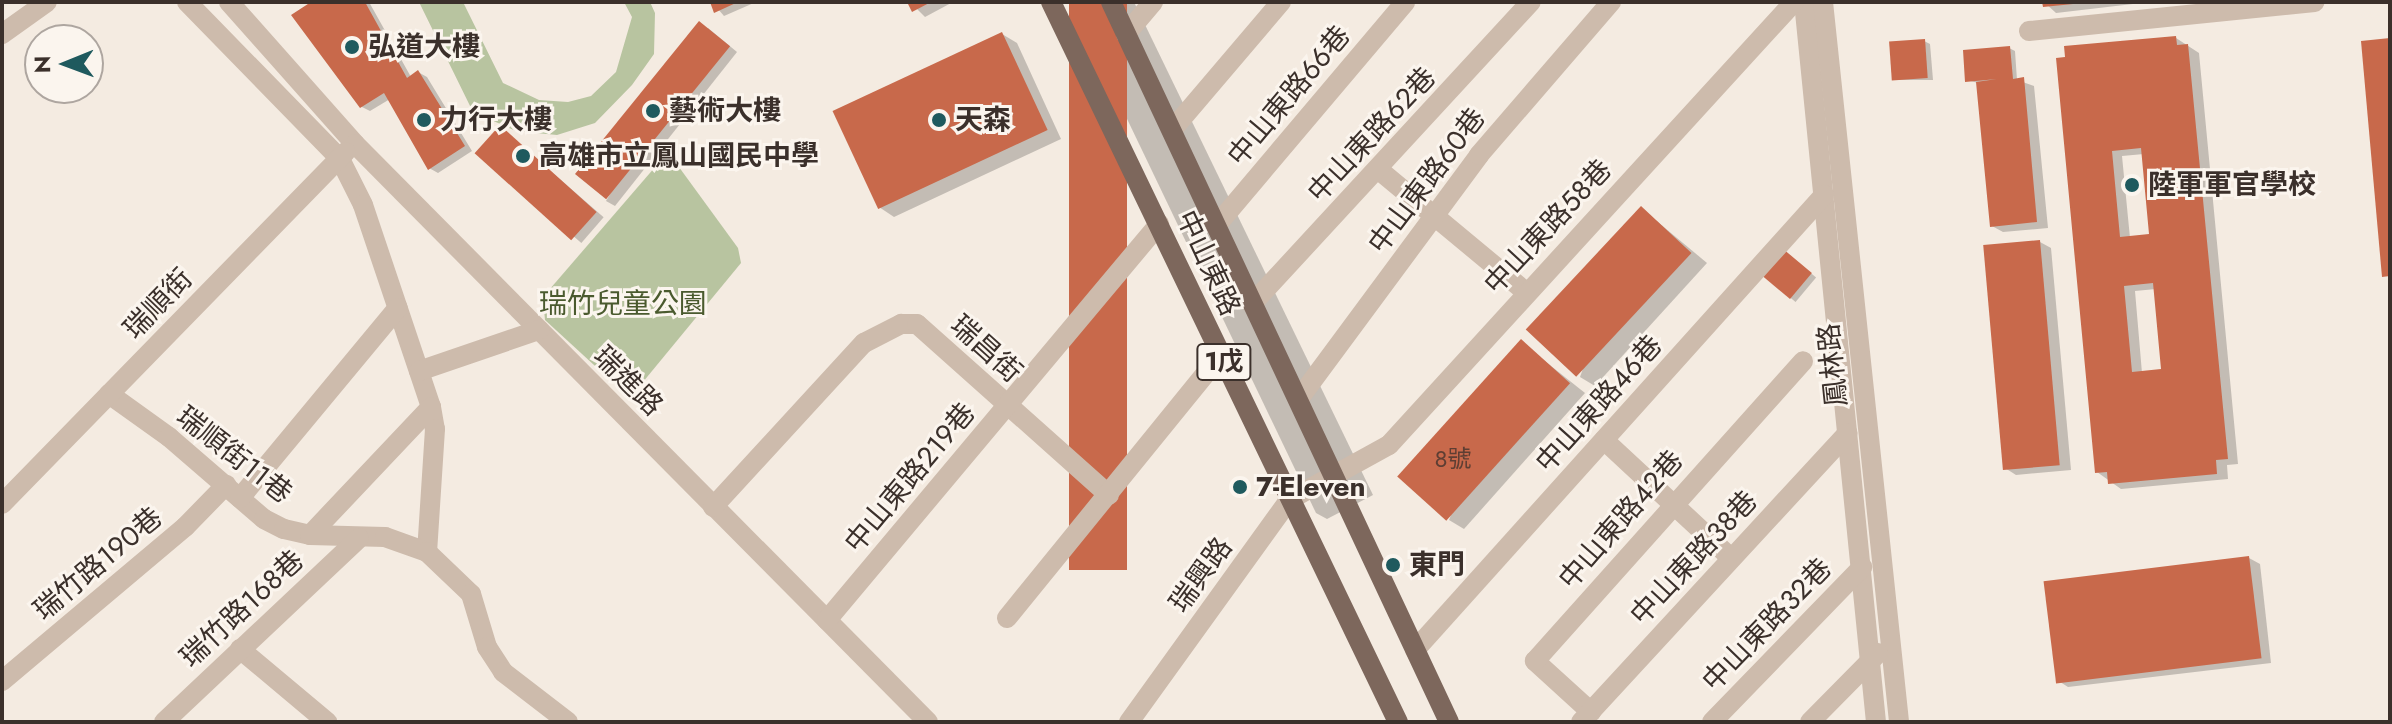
<!DOCTYPE html>
<html>
<head>
<meta charset="utf-8">
<style>
  body { margin:0 }
  #map { position:relative; width:2392px; height:724px; overflow:hidden; background:#f4ebe1; font-family:Jost,"Noto Sans TC",sans-serif }
  div>[style] { position:absolute }
  .green>* { inset:0; background:#b8c4a0 }
  .shadow>* { inset:0; background:#0003; transform-origin:0 0 }
  .building>* { inset:0; background:#c8694b; transform-origin:0 0 }
  .street>* { height:20px; margin:-10px; padding:0 10px; transform-origin:10px; border-radius:10px; background:#cdbbac }
  .primary>* { height:20px; margin:-10px; padding:0 10px; transform-origin:10px; border-radius:10px; background:#7d675c }
  .dots>* { width:22px; height:22px; translate:-50% -50%; box-sizing:border-box; border:4px solid #fbf5ee; border-radius:50% }
  span { translate:-50% -50%; white-space:nowrap; text-align:center; line-height:1.15; -webkit-text-stroke:6px #fbf5ee; paint-order:stroke }
  .number-label { font-size:24px; color:#5e3e33 }
  .number-label span { -webkit-text-stroke-width:0 }
  .shield-label span { padding:2px 6px; background:#fbf5ee; border:2px solid; border-radius:6px; -webkit-text-stroke-width:0 }
  .shield-label { font-size:26px; color:#3b302b; font-weight:700 }
  .poi-label { font-size:28px; color:#3b302b; font-weight:700 }
  .left { translate:0 -50%; text-align:left }
  .street-label { font-size:28px; color:#3b302b }
  .park-label { font-size:28px; color:#4a5a2e }
  .frame { position:absolute; inset:0; border:4px solid #3b302b; pointer-events:none }
  .north { position:absolute; left:24px; top:24px; width:80px; height:80px; box-sizing:border-box; background:#fbf5ee; border:2px solid #aea6a0; border-radius:50%; rotate:269deg; font-size:22px; font-weight:700; line-height:32px; text-align:center; color:#3b302b }
  .north::after { content:''; display:block; margin:auto; width:28px; height:36px; background:#1f5a5e; clip-path:polygon(50% 0,100% 100%,50% 72%,0 100%) }
</style>
</head>
<body>
<div id="map">
  <div class="green">
    <i style="clip-path:polygon(419px 2px,463px 2px,503px 83px,539px 100px,568px 102px,591px 96px,616px 72px,632px 17px,624px 2px,650px 2px,655px 13px,654px 54px,632px 85px,595px 123px,557px 135px,516px 131px,473px 112px)"></i>
    <i style="clip-path:polygon(668px 152px,738px 248px,741px 263px,638px 388px,619px 388px,545px 320px,543px 297px)"></i>
  </div>
  <div class="shadow">
    <i style="clip-path:polygon(314px 2px,369px 2px,411px 77px,418px 72px,427px 77px,472px 151px,438px 173px,429px 168px,390px 99px,370px 111px,362px 107px)"></i>
    <i style="clip-path:polygon(712px 2px,756px 2px,724px 16px)"></i>
    <i style="clip-path:polygon(910px 2px,953px 2px,925px 17px)"></i>
    <i style="clip-path:polygon(1071px 2px,1134px 2px,1373px 495px,1327px 519px,1316px 513px)"></i>
    <i style="clip-path:polygon(2044px 2px,2150px 2px,2056px 13px)"></i>
    <i style="clip-path:polygon(708px 28px,737px 52px,615px 206px,606px 201px)"></i>
    <i style="clip-path:polygon(1002px 34px,1017px 43px,1061px 139px,894px 217px,879px 207px)"></i>
    <i style="clip-path:polygon(evenodd,2176px 38px,2199px 53px,2238px 464px,2227px 465px,2228px 479px,2121px 489px,2097px 472px,2058px 59px,2176px 38px,2144px 154px,2151px 236px,2130px 238px,2122px 156px,2144px 154px,2176px 38px,2156px 289px,2163px 371px,2142px 373px,2135px 291px,2156px 289px)"></i>
    <i style="clip-path:polygon(1924px 41px,1930px 44px,1933px 80px,1894px 80px)"></i>
    <i style="clip-path:polygon(2009px 48px,2015px 51px,2017px 80px,2034px 86px,2048px 228px,2003px 232px,1992px 226px,1978px 83px,1967px 80px)"></i>
    <i style="left:501px;top:128px;width:136px;height:34px;rotate:41deg"></i>
    <i style="clip-path:polygon(1641px 208px,1707px 263px,1595px 386px,1580px 377px)"></i>
    <i style="clip-path:polygon(2040px 242px,2051px 248px,2071px 470px,2016px 475px,2005px 468px)"></i>
    <i style="left:1787px;top:253px;width:38px;height:32px;rotate:40deg"></i>
    <i style="clip-path:polygon(1521px 342px,1585px 393px,1464px 529px,1449px 520px)"></i>
    <i style="clip-path:polygon(2249px 558px,2260px 564px,2271px 663px,2068px 687px,2057px 680px)"></i>
  </div>
  <div class="building">
    <i style="clip-path:polygon(311px 2px,365px 2px,407px 78px,418px 70px,465px 146px,428px 170px,384px 93px,360px 108px,291px 15px)"></i>
    <i style="clip-path:polygon(710px 2px,738px 2px,714px 13px)"></i>
    <i style="clip-path:polygon(907px 2px,931px 2px,912px 12px)"></i>
    <i style="left:1069px;top:2px;width:58px;height:568px"></i>
    <i style="clip-path:polygon(2042px 2px,2073px 2px,2073px 4px,2043px 7px)"></i>
    <i style="left:699px;top:21px;width:40px;height:197px;rotate:39deg"></i>
    <i style="left:1002px;top:32px;width:108px;height:187px;rotate:65deg"></i>
    <i style="clip-path:polygon(evenodd,2176px 36px,2177px 45px,2188px 44px,2228px 459px,2216px 460px,2217px 474px,2108px 484px,2107px 472px,2095px 473px,2056px 58px,2065px 57px,2064px 46px,2176px 36px,2141px 148px,2149px 234px,2120px 237px,2112px 151px,2141px 148px,2176px 36px,2153px 283px,2161px 369px,2132px 372px,2124px 286px,2153px 283px)"></i>
    <i style="clip-path:polygon(2390px 38px,2390px 276px,2382px 277px,2361px 41px)"></i>
    <i style="left:1925px;top:39px;width:39px;height:36px;rotate:86deg"></i>
    <i style="clip-path:polygon(2010px 46px,2013px 79px,2024px 77px,2037px 222px,1990px 227px,1976px 82px,1997px 79px,1965px 82px,1963px 50px)"></i>
    <i style="left:500px;top:125px;width:130px;height:38px;rotate:42deg"></i>
    <i style="left:1641px;top:206px;width:69px;height:169px;rotate:43deg"></i>
    <i style="left:2040px;top:240px;width:226px;height:57px;rotate:85deg"></i>
    <i style="left:1782px;top:248px;width:39px;height:34px;rotate:40deg"></i>
    <i style="left:1521px;top:339px;width:66px;height:185px;rotate:42deg"></i>
    <i style="left:2249px;top:556px;width:103px;height:207px;rotate:83deg"></i>
  </div>
  <div class="street">
    <i style="left:187px;top:2px;width:219px;rotate:45.7deg"></i>
    <i style="left:340px;top:159px;width:51px;rotate:63.4deg"></i>
    <i style="left:363px;top:205px;width:213px;rotate:71.4deg"></i>
    <i style="left:431px;top:407px;width:22px;rotate:80deg"></i>
    <i style="left:435px;top:429px;width:123px;rotate:93.7deg"></i>
    <i style="left:229px;top:2px;width:190px;rotate:48.4deg"></i>
    <i style="left:355px;top:144px;width:814px;rotate:45.25deg"></i>
    <i style="left:1804px;top:2px;width:724px;rotate:84.29deg"></i>
    <i style="left:1823px;top:2px;width:724px;rotate:83.97deg"></i>
    <i style="left:2029px;top:31px;width:287px;rotate:-5.8deg"></i>
    <i style="left:2px;top:34px;width:55px;rotate:-35.4deg"></i>
    <i style="left:1126px;top:34px;width:42px;rotate:-49.8deg"></i>
    <i style="left:1172px;top:130px;width:168px;rotate:-49.6deg"></i>
    <i style="left:1379px;top:170px;width:191px;rotate:39.7deg"></i>
    <i style="left:1216px;top:226px;width:293px;rotate:-49.8deg"></i>
    <i style="left:1252px;top:304px;width:411px;rotate:-47.3deg"></i>
    <i style="left:419px;top:371px;width:127px;rotate:-18.9deg"></i>
    <i style="left:109px;top:394px;width:74px;rotate:35.6deg"></i>
    <i style="left:169px;top:437px;width:125px;rotate:40.8deg"></i>
    <i style="left:264px;top:519px;width:22px;rotate:27deg"></i>
    <i style="left:284px;top:529px;width:27px;rotate:13deg"></i>
    <i style="left:310px;top:535px;width:75px;rotate:1.5deg"></i>
    <i style="left:385px;top:537px;width:45px;rotate:19.7deg"></i>
    <i style="left:427px;top:552px;width:61px;rotate:43.7deg"></i>
    <i style="left:471px;top:594px;width:55px;rotate:73.2deg"></i>
    <i style="left:487px;top:647px;width:30px;rotate:57deg"></i>
    <i style="left:503px;top:672px;width:82px;rotate:37.6deg"></i>
    <i style="left:1298px;top:400px;width:305px;rotate:-53.5deg"></i>
    <i style="left:1479px;top:155px;width:202px;rotate:-49.2deg"></i>
    <i style="left:1604px;top:440px;width:173px;rotate:42.9deg"></i>
    <i style="left:240px;top:498px;width:247px;rotate:-50.3deg"></i>
    <i style="left:2px;top:504px;width:492px;rotate:-45.7deg"></i>
    <i style="left:713px;top:507px;width:223px;rotate:-47.4deg"></i>
    <i style="left:864px;top:343px;width:42px;rotate:-27.2deg"></i>
    <i style="left:901px;top:324px;width:16px"></i>
    <i style="left:917px;top:324px;width:257px;rotate:41.7deg"></i>
    <i style="left:310px;top:535px;width:176px;rotate:-46.6deg"></i>
    <i style="left:1007px;top:618px;width:339px;rotate:-50.9deg"></i>
    <i style="left:827px;top:620px;width:517px;rotate:-50.02deg"></i>
    <i style="left:240px;top:649px;width:114px;rotate:40deg"></i>
    <i style="left:1415px;top:650px;width:612px;rotate:-48.05deg"></i>
    <i style="left:2px;top:681px;width:239px;rotate:-40.1deg"></i>
    <i style="left:185px;top:527px;width:59px;rotate:-45.7deg"></i>
    <i style="left:1591px;top:712px;width:76px;rotate:-137.7deg"></i>
    <i style="left:1535px;top:661px;width:402px;rotate:-48.2deg"></i>
    <i style="left:164px;top:722px;width:268px;rotate:-43.3deg"></i>
    <i style="left:1129px;top:722px;width:274px;rotate:-54.2deg"></i>
    <i style="left:1289px;top:500px;width:114px;rotate:-28.8deg"></i>
    <i style="left:1389px;top:445px;width:600px;rotate:-47.57deg"></i>
    <i style="left:1581px;top:722px;width:393px;rotate:-47.3deg"></i>
    <i style="left:1712px;top:722px;width:216px;rotate:-45.9deg"></i>
    <i style="left:1810px;top:722px;width:97px;rotate:-45.4deg"></i>
  </div>
  <div class="primary">
    <i style="left:1051px;top:2px;width:799px;rotate:64.27deg"></i>
    <i style="left:1111px;top:2px;width:795px;rotate:64.85deg"></i>
  </div>
  <div class="dots">
    <i style="left:352px;top:47px;background:#1f5a5e"></i>
    <i style="left:653px;top:111px;background:#1f5a5e"></i>
    <i style="left:424px;top:120px;background:#1f5a5e"></i>
    <i style="left:939px;top:120px;background:#1f5a5e"></i>
    <i style="left:523px;top:156px;background:#1f5a5e"></i>
    <i style="left:2132px;top:185px;background:#1f5a5e"></i>
    <i style="left:1240px;top:487px;background:#1f5a5e"></i>
    <i style="left:1393px;top:565px;background:#1f5a5e"></i>
  </div>
  <div class="number-label">
    <span style="left:1453px;top:459px">8號</span>
  </div>
  <div class="shield-label">
    <span style="left:1224px;top:362px">1戊</span>
  </div>
  <div class="poi-label">
    <span class="left" style="left:368px;top:47px">弘道大樓</span>
    <span class="left" style="left:669px;top:111px">藝術大樓</span>
    <span class="left" style="left:440px;top:120px">力行大樓</span>
    <span class="left" style="left:955px;top:120px">天森</span>
    <span class="left" style="left:539px;top:156px">高雄市立鳳山國民中學</span>
    <span class="left" style="left:2148px;top:185px">陸軍軍官學校</span>
    <span class="left" style="left:1256px;top:487px">7-Eleven</span>
    <span class="left" style="left:1409px;top:565px">東門</span>
  </div>
  <div class="street-label">
    <span style="left:1289px;top:96px;rotate:-50deg">中山東路66巷</span>
    <span style="left:1372px;top:135px;rotate:-47deg">中山東路62巷</span>
    <span style="left:1427px;top:181px;rotate:-53deg">中山東路60巷</span>
    <span style="left:1548px;top:227px;rotate:-47deg">中山東路58巷</span>
    <span style="left:1208px;top:263px;rotate:65deg">中山東路</span>
    <span style="left:158px;top:304px;rotate:-46deg">瑞順街</span>
    <span style="left:986px;top:349px;rotate:42deg">瑞昌街</span>
    <span style="left:1833px;top:365px;rotate:-96deg">鳳林路</span>
    <span style="left:628px;top:381px;rotate:45deg">瑞進路</span>
    <span style="left:1599px;top:404px;rotate:-48deg">中山東路46巷</span>
    <span style="left:234px;top:455px;rotate:38deg">瑞順街11巷</span>
    <span style="left:910px;top:478px;rotate:-50deg">中山東路219巷</span>
    <span style="left:1621px;top:520px;rotate:-49deg">中山東路42巷</span>
    <span style="left:1694px;top:558px;rotate:-47deg">中山東路38巷</span>
    <span style="left:98px;top:564px;rotate:-40deg">瑞竹路190巷</span>
    <span style="left:1201px;top:575px;rotate:-54deg">瑞興路</span>
    <span style="left:242px;top:609px;rotate:-43deg">瑞竹路168巷</span>
    <span style="left:1767px;top:625px;rotate:-46deg">中山東路32巷</span>
  </div>
  <div class="park-label">
    <span style="left:623px;top:304px">瑞竹兒童公園</span>
  </div>
  <div class="frame"></div>
  <div class="north">N</div>
</div>
</body>
</html>
